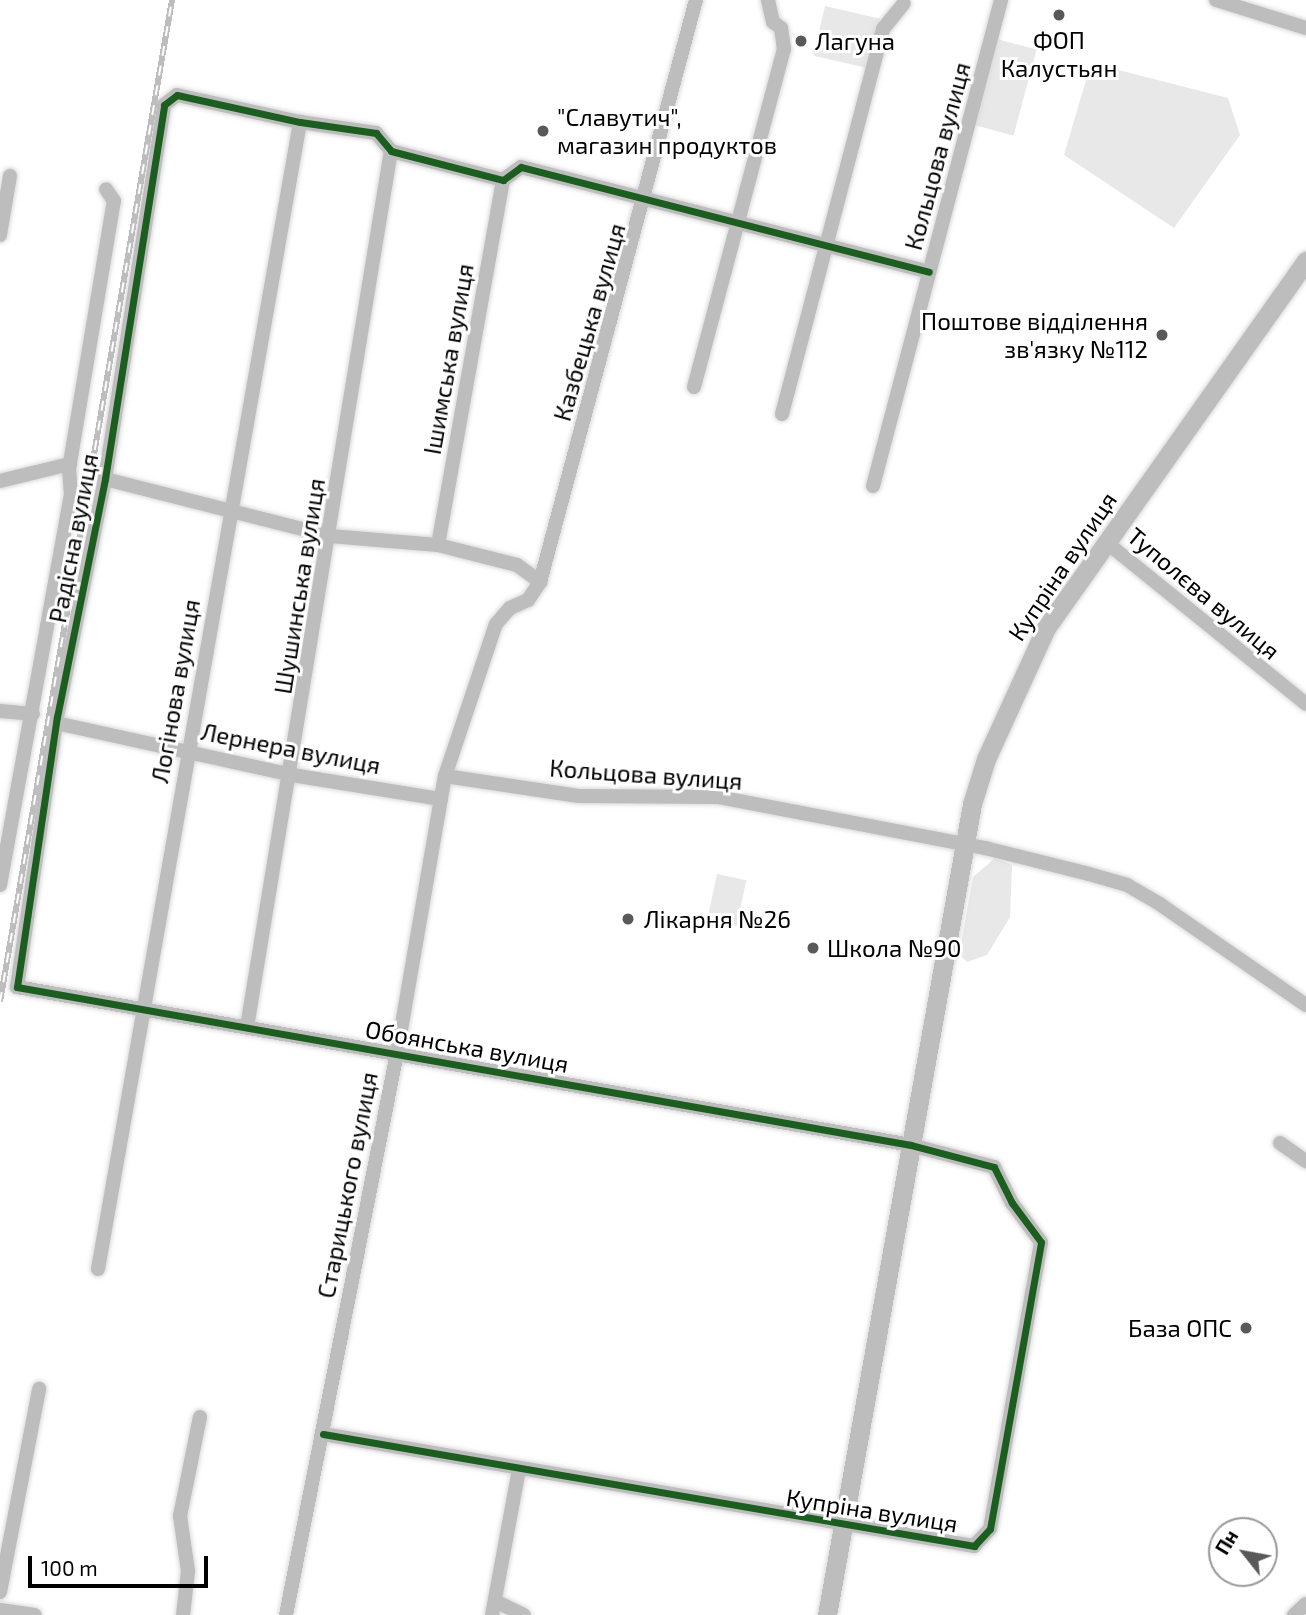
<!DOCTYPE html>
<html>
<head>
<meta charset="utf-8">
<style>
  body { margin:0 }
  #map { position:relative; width:1306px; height:1615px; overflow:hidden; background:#fff; font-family:"Exo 2",sans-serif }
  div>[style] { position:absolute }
  .green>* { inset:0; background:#e8e8e8; transform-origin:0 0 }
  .roads { filter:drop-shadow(0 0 2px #dbdbdb) drop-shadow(0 0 2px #dbdbdb) }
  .minor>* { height:14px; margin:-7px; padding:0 7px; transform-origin:7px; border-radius:7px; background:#bdbdbd }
  .major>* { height:19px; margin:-9.5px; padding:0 9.5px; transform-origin:9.5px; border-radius:9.5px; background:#bdbdbd }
  .rail>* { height:6px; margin-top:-3px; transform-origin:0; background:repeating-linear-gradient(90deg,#fff 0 10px,#bdbdbd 0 20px); box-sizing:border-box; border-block:2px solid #bdbdbd }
  .cycleway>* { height:7px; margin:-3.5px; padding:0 3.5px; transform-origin:3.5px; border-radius:3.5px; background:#1b5e20 }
  .dots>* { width:19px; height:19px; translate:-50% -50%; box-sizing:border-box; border:4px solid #fff; border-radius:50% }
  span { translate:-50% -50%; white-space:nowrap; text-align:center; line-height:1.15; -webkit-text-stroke:6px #fff; paint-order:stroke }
  .poi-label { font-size:24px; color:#000 }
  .left { translate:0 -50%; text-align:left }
  .right { translate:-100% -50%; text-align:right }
  .street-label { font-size:24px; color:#000 }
  .north { position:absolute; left:1208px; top:1517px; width:70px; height:70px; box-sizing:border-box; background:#fff; border:2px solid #999; border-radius:50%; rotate:301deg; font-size:19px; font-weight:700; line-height:28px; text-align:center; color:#000 }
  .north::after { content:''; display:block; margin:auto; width:24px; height:32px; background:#595959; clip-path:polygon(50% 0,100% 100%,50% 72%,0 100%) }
  .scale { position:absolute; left:28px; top:1556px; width:180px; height:32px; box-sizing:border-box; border:4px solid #000; border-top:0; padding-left:9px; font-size:21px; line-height:24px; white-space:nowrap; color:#000; -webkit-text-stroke:5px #fff; paint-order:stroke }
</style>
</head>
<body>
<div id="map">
  <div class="green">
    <i style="left:825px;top:6px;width:57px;height:51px;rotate:13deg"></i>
    <i style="left:997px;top:39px;width:41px;height:89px;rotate:15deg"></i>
    <i style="clip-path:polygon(1091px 63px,1228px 98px,1240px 135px,1174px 228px,1064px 155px)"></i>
    <i style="clip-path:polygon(995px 858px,1012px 865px,1010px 917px,987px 955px,967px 962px,959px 954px,973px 877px)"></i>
    <i style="left:717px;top:874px;width:30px;height:47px;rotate:12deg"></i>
  </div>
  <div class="roads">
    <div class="minor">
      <i style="left:1216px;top:0;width:94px;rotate:17.3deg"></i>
      <i style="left:0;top:235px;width:60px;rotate:-80.4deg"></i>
      <i style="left:694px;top:387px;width:350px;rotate:-75.1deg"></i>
      <i style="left:784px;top:49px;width:21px;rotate:-98deg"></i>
      <i style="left:781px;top:28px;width:10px;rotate:-143deg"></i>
      <i style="left:773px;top:22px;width:23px;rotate:-103deg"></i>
      <i style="left:782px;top:414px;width:398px;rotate:-75.3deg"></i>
      <i style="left:883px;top:29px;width:33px;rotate:-51deg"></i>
      <i style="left:105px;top:479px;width:232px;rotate:14.2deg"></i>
      <i style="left:330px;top:536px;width:108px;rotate:4.8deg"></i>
      <i style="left:438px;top:545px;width:81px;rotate:14.2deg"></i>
      <i style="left:517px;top:565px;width:29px;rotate:36deg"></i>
      <i style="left:0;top:481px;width:72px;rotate:-13.7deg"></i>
      <i style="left:873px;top:486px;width:503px;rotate:-75.24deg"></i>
      <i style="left:1106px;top:542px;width:257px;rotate:39deg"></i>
      <i style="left:438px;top:545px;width:371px;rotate:-79.9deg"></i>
      <i style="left:0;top:711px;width:33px;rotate:5deg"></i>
      <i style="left:57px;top:717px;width:6px;rotate:99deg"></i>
      <i style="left:56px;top:723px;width:242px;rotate:12.4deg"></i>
      <i style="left:292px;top:775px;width:151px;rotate:9.2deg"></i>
      <i style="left:445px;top:776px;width:135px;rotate:8.5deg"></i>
      <i style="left:579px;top:796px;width:139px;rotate:0.4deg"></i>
      <i style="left:718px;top:797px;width:272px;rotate:10.8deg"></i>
      <i style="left:985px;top:848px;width:107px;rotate:14deg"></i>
      <i style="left:1089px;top:874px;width:40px;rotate:16deg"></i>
      <i style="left:1127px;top:885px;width:39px;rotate:30deg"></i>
      <i style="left:1161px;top:905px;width:176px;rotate:34.6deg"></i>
      <i style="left:0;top:885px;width:395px;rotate:-79.7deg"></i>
      <i style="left:71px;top:496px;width:27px;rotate:-94deg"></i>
      <i style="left:69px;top:469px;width:272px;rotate:-80.5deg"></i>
      <i style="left:114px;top:201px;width:14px;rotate:-124deg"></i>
      <i style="left:247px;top:1027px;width:888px;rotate:-80.67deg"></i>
      <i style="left:1280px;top:1143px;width:32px;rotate:35deg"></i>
      <i style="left:98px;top:1269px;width:1165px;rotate:-80.01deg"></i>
      <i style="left:323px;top:1434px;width:661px;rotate:9.76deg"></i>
      <i style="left:974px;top:1546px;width:23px;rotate:-47deg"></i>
      <i style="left:990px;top:1529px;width:291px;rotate:-79.9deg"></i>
      <i style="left:1041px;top:1242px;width:49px;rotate:-126.6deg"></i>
      <i style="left:1012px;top:1203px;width:40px;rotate:-116.6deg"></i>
      <i style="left:994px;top:1167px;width:86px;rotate:-165.2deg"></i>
      <i style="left:911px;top:1145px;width:908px;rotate:-169.98deg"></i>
      <i style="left:17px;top:987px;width:273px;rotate:-81.6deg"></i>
      <i style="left:57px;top:717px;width:243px;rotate:-78.6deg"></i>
      <i style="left:105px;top:479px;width:379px;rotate:-81deg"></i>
      <i style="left:164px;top:105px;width:16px;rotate:-38deg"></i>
      <i style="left:177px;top:95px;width:126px;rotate:12.4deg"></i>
      <i style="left:300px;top:122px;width:77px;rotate:8.2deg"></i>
      <i style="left:376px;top:133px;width:23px;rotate:50deg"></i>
      <i style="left:391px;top:151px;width:116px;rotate:14.5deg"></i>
      <i style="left:503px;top:180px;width:22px;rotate:-36deg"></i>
      <i style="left:521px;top:167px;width:421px;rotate:14.4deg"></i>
      <i style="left:0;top:1592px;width:207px;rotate:-79.1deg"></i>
      <i style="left:495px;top:1601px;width:32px;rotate:26deg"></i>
      <i style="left:0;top:1610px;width:35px;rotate:8deg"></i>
      <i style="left:183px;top:1615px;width:44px;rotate:-83.5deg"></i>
      <i style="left:188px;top:1571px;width:56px;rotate:-98.3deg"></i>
      <i style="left:180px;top:1516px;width:101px;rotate:-78.6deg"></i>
      <i style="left:286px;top:1615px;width:573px;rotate:-78.83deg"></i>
      <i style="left:397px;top:1053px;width:281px;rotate:-80.2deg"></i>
      <i style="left:445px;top:776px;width:160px;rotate:-71.5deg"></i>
      <i style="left:496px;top:624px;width:21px;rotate:-49deg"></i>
      <i style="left:510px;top:608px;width:20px;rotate:-24deg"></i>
      <i style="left:528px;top:600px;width:22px;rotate:-56deg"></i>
      <i style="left:540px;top:582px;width:603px;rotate:-75deg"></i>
      <i style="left:492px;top:1615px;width:148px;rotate:-79.5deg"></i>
      <i style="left:1294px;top:1615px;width:16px;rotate:-43deg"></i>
    </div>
    <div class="major">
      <i style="left:827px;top:1615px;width:824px;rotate:-79.86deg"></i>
      <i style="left:972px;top:804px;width:47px;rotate:-72.7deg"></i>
      <i style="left:986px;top:759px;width:144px;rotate:-65.4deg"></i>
      <i style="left:1046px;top:628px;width:450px;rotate:-54.7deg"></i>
    </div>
  </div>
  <div class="rail">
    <i style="left:0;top:1002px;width:1017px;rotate:-80.26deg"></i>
  </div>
  <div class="cycleway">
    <i style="left:323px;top:1434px;width:661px;rotate:9.76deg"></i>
    <i style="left:974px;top:1546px;width:23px;rotate:-47deg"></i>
    <i style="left:990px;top:1529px;width:291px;rotate:-79.9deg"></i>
    <i style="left:1041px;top:1242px;width:49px;rotate:-126.6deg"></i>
    <i style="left:1012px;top:1203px;width:40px;rotate:-116.6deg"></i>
    <i style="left:994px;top:1167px;width:86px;rotate:-165.2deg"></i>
    <i style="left:911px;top:1145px;width:908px;rotate:-169.98deg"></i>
    <i style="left:17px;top:987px;width:273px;rotate:-81.6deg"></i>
    <i style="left:57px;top:717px;width:243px;rotate:-78.6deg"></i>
    <i style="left:105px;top:479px;width:379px;rotate:-81deg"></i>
    <i style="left:164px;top:105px;width:16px;rotate:-38deg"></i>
    <i style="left:177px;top:95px;width:126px;rotate:12.4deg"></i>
    <i style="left:300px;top:122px;width:77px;rotate:8.2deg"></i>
    <i style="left:376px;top:133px;width:23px;rotate:50deg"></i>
    <i style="left:391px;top:151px;width:116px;rotate:14.5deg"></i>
    <i style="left:503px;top:180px;width:22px;rotate:-36deg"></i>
    <i style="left:521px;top:167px;width:421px;rotate:14.4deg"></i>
  </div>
  <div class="dots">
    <i style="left:1059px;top:15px;background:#595959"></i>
    <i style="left:801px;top:41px;background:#595959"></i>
    <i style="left:543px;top:131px;background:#595959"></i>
    <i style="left:1162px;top:335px;background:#595959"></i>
    <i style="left:628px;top:919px;background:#595959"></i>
    <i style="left:813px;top:948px;background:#595959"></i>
    <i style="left:1246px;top:1328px;background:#595959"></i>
  </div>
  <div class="poi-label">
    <span style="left:1059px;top:54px">ФОП<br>Калустьян</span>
    <span class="left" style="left:815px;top:41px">Лагуна</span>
    <span class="left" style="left:557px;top:131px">"Славутич",<br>магазин продуктов</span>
    <span class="right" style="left:1148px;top:335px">Поштове відділення<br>зв'язку №112</span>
    <span class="left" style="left:644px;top:919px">Лікарня №26</span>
    <span class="left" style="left:827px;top:948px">Школа №90</span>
    <span class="right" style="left:1232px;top:1328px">База ОПС</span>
  </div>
  <div class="street-label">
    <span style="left:937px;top:156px;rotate:-75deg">Кольцова вулиця</span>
    <span style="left:589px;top:322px;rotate:-74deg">Казбецька вулиця</span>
    <span style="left:448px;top:359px;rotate:-80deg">Ішимська вулиця</span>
    <span style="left:73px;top:538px;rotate:-79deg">Радісна вулиця</span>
    <span style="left:1062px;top:566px;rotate:-56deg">Купріна вулиця</span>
    <span style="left:299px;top:586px;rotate:-81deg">Шушинська вулиця</span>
    <span style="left:1204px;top:593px;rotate:40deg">Туполєва вулиця</span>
    <span style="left:175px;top:691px;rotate:-80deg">Логінова вулиця</span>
    <span style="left:291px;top:748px;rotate:11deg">Лернера вулиця</span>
    <span style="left:646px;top:774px;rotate:4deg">Кольцова вулиця</span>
    <span style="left:467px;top:1046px;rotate:10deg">Обоянська вулиця</span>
    <span style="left:347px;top:1185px;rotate:-79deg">Старицького вулиця</span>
    <span style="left:872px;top:1510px;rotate:9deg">Купріна вулиця</span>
  </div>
  <div class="north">Пн</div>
  <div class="scale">100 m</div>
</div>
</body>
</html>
